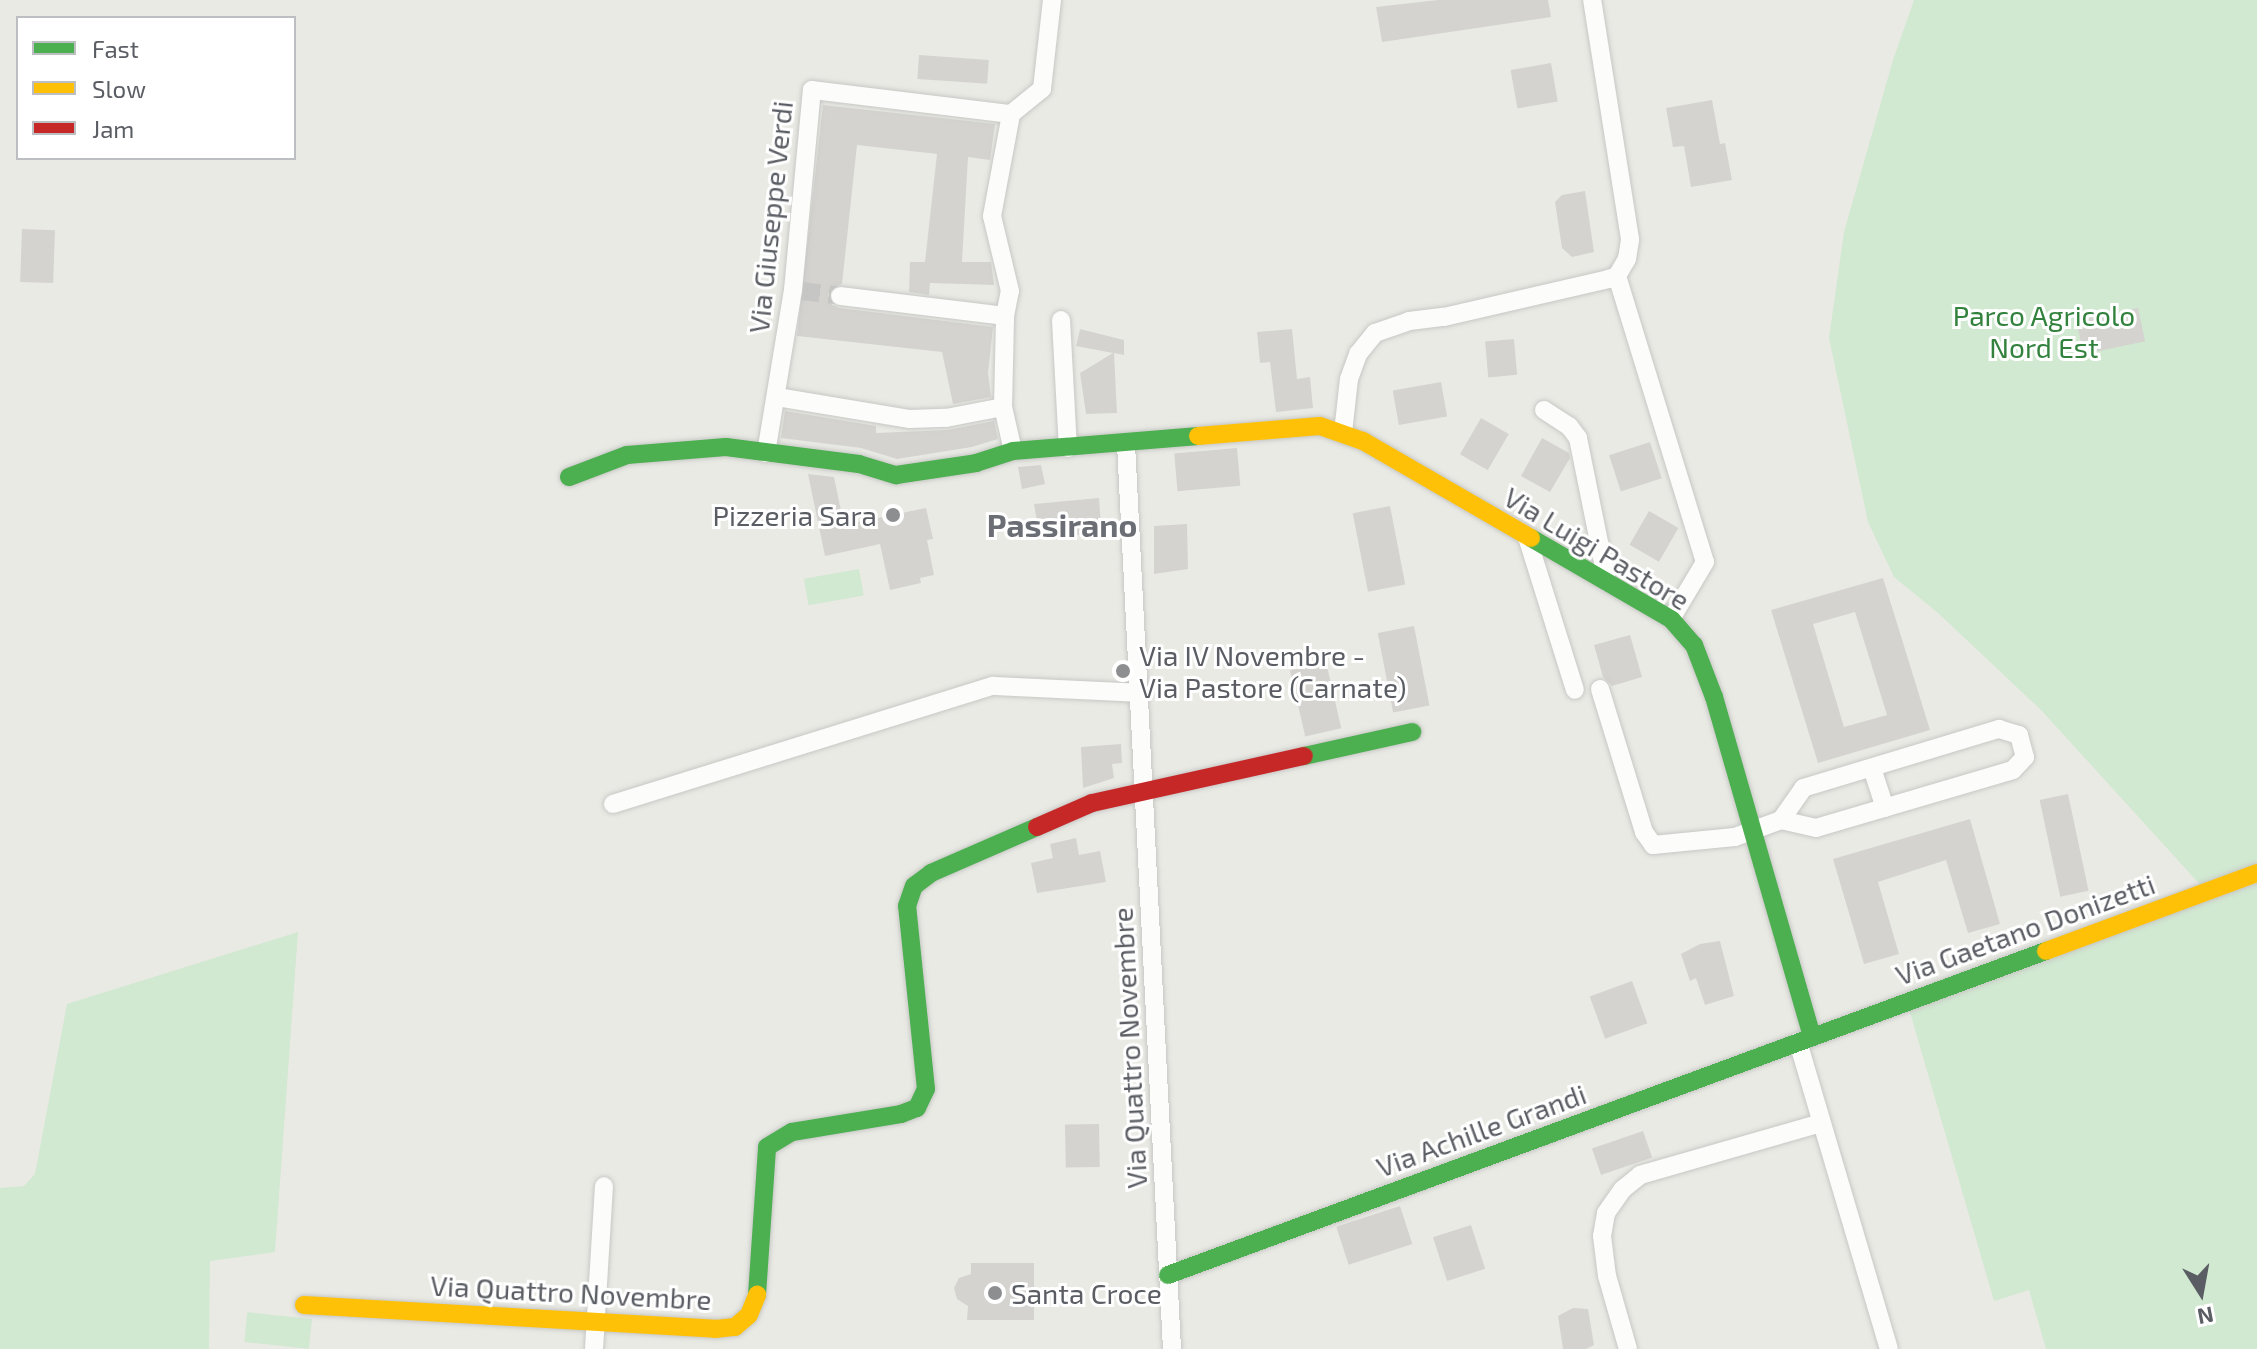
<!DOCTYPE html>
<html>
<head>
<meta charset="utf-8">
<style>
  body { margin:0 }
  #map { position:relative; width:2257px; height:1349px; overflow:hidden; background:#eaeae5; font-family:"Exo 2",sans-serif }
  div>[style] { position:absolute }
  .green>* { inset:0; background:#d1e8d1; transform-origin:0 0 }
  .building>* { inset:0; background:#d4d3d0; transform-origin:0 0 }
  .street-tunnel>* { height:18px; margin-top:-9px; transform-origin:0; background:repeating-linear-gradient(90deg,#c6c7c4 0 18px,transparent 0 27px) }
  .roads { filter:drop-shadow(0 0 2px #c7c7c5) drop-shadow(0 0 2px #c7c7c5) }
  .street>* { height:18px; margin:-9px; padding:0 9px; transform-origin:9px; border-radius:9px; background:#fcfcfb }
  .fast>* { height:18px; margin:-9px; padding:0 9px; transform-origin:9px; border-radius:9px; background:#4caf50 }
  .slow>* { height:18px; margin:-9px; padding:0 9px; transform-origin:9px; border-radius:9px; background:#ffc107 }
  .jam>* { height:18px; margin:-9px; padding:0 9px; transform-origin:9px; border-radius:9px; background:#c62828 }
  .dots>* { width:22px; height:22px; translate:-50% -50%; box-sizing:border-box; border:4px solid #fff; border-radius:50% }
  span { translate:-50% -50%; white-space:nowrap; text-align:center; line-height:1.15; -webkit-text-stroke:6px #fff; paint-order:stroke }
  .street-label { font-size:28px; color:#5a5d63 }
  .park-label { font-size:28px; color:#32823d }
  .poi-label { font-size:28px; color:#5a5d63 }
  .right { translate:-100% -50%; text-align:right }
  .left { translate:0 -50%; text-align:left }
  .quarter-label { font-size:32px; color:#6b6f75; font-weight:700 }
  .legend { position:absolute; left:16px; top:16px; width:280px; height:144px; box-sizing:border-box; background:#fff; border:2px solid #bdbec1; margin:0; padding:10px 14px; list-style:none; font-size:24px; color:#5a5d63 }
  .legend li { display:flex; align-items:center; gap:16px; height:40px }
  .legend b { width:40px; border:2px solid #bdbec1 }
  .north { position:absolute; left:2161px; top:1253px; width:80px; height:80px; -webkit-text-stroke:6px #fff; paint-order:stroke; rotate:169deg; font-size:22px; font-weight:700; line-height:32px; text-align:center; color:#5a5d63 }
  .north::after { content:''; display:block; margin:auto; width:28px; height:36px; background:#5a5d63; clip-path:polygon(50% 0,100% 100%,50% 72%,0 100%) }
</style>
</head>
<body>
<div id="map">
  <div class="green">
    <i style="clip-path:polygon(1914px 0,2257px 0,2257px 1349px,2046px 1349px,2029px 1290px,1994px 1301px,1909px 1009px,2205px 890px,2041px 710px,1938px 613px,1894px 577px,1868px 522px,1829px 338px,1844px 232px,1893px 60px)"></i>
    <i style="left:859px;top:569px;width:27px;height:56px;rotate:80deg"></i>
    <i style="clip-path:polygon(298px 932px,275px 1252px,210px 1261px,209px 1349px,0 1349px,0 1188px,24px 1186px,35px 1174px,67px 1004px)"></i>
    <i style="left:312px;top:1319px;width:30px;height:65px;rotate:96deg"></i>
  </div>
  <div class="building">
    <i style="clip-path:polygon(1438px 0,1548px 0,1551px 17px,1382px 42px,1376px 7px)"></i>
    <i style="left:919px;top:55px;width:70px;height:24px;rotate:4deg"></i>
    <i style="left:1551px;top:63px;width:39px;height:41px;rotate:80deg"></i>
    <i style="clip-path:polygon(1712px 100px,1720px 144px,1725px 143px,1732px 180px,1691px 187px,1684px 146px,1673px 147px,1666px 108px)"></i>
    <i style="clip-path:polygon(823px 105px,995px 124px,990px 160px,968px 157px,962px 262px,991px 262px,994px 285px,930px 283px,929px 295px,909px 292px,910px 262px,925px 262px,937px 154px,857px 145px,842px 284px,831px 288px,828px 295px,832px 305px,839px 308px,993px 327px,988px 373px,991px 397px,953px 404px,942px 352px,797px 336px)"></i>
    <i style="clip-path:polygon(1585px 191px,1594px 252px,1572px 257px,1562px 248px,1555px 202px,1562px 195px)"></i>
    <i style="left:22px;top:229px;width:33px;height:53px;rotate:2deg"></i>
    <i style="left:2138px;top:308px;width:34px;height:63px;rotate:78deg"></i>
    <i style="clip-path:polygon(1080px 329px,1124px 340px,1124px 355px,1114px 353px,1117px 413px,1086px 414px,1080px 373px,1113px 353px,1076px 346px)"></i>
    <i style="clip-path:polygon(1292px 329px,1297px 379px,1310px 377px,1313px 408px,1276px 412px,1270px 362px,1260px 363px,1257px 332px)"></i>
    <i style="left:1514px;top:339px;width:36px;height:29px;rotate:85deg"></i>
    <i style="left:1441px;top:382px;width:35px;height:49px;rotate:80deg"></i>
    <i style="clip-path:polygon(785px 411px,876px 426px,876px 433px,947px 430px,994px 421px,998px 439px,972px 447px,897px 459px,861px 448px,781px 438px)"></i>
    <i style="left:1481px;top:418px;width:32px;height:42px;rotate:30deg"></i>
    <i style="clip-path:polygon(1542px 438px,1569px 453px,1570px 458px,1550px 492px,1521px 476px)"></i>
    <i style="left:1650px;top:442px;width:38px;height:43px;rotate:72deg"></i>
    <i style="left:1237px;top:448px;width:38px;height:63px;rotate:85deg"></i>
    <i style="clip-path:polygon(1041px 465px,1045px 484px,1022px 489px,1018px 467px)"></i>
    <i style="clip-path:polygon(808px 474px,834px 477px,844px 525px,926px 508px,933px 539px,927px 540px,934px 575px,920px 578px,921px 583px,890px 590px,880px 544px,825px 556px)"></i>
    <i style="clip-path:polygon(1099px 498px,1101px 525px,1097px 525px,1097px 533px,1040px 539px,1034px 504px)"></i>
    <i style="left:1390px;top:506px;width:80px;height:38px;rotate:79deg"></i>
    <i style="left:1649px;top:511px;width:34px;height:39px;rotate:30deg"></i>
    <i style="clip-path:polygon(1187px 524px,1188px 569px,1154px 574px,1154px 526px)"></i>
    <i style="clip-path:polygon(evenodd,1883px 578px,1930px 730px,1818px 763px,1771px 610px,1883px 578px,1855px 612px,1887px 715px,1844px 727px,1813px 624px,1855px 612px)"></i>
    <i style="left:1414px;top:626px;width:81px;height:37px;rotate:79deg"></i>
    <i style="clip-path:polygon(1630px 635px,1642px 677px,1612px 686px,1603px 677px,1594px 645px)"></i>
    <i style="left:1326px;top:662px;width:68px;height:37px;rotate:77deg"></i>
    <i style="clip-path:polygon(1121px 744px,1122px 763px,1112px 764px,1114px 778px,1083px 788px,1081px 747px)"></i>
    <i style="left:2068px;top:794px;width:99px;height:29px;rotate:78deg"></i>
    <i style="clip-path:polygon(1970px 819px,2000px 924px,1968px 933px,1946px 860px,1878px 882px,1899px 954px,1864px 964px,1833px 859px)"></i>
    <i style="clip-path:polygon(1076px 838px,1079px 855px,1100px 851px,1106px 882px,1037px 893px,1031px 863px,1053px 858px,1050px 844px)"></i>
    <i style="clip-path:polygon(1720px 941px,1734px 996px,1705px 1005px,1696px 978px,1690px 981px,1681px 954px,1700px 944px)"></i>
    <i style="left:1632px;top:981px;width:45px;height:45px;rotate:70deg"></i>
    <i style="left:1099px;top:1124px;width:43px;height:34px;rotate:89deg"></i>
    <i style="left:1643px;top:1131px;width:28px;height:54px;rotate:71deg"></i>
    <i style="left:1400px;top:1206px;width:40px;height:67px;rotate:72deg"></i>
    <i style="left:1471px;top:1225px;width:46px;height:40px;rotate:72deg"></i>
    <i style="clip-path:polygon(971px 1263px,1034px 1263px,1034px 1320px,967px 1320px,968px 1306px,957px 1299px,954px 1288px,959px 1278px,971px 1274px)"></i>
    <i style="clip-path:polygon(1573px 1308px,1588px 1309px,1594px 1345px,1586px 1349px,1563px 1349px,1558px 1316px)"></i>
  </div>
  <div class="street-tunnel">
    <i style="left:802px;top:291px;width:38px;rotate:7deg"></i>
  </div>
  <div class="roads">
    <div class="street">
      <i style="left:1617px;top:276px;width:299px;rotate:72.9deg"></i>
      <i style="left:1705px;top:562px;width:66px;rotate:120.8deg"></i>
      <i style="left:840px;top:296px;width:166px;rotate:6.9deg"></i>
      <i style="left:1061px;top:320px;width:128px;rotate:86.9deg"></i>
      <i style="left:777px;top:397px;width:135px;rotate:9.4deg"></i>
      <i style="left:910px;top:419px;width:36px;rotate:-2deg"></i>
      <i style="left:946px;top:418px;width:58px;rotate:-10.9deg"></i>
      <i style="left:1544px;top:410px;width:30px;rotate:33deg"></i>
      <i style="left:1569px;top:426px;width:15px;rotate:53deg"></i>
      <i style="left:1578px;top:438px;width:147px;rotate:78.6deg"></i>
      <i style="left:1343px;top:433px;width:54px;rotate:-83.7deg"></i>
      <i style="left:1349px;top:379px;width:27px;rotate:-70deg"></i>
      <i style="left:1358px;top:354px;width:27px;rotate:-51deg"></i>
      <i style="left:1375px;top:333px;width:36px;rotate:-19deg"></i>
      <i style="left:1409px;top:321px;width:35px;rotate:-7deg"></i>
      <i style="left:1444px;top:317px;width:168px;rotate:-13deg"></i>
      <i style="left:1608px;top:279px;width:9px;rotate:-18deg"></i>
      <i style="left:1617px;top:276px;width:20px;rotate:-60deg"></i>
      <i style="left:1627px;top:259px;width:20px;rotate:-81deg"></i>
      <i style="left:1630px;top:239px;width:242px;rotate:-99deg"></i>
      <i style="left:1126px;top:444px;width:906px;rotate:87.09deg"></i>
      <i style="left:1013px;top:451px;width:45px;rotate:-102.8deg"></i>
      <i style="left:1003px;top:407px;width:91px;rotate:-88.7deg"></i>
      <i style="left:1005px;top:316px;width:25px;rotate:-79deg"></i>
      <i style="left:1010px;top:291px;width:77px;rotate:-103.5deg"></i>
      <i style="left:992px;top:216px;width:104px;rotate:-79.4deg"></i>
      <i style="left:1011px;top:114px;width:40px;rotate:-39deg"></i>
      <i style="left:1042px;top:89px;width:90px;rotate:-83.6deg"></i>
      <i style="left:766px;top:453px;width:165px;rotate:-80.6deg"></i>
      <i style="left:793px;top:290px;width:201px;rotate:-84.6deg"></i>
      <i style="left:812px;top:90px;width:200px;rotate:6.9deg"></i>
      <i style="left:1527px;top:537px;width:160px;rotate:72.6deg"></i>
      <i style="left:1600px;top:689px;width:150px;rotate:72.9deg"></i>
      <i style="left:1644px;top:832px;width:16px;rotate:55deg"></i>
      <i style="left:1653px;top:845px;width:82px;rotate:-5.6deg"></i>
      <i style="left:1735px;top:837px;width:49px;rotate:-20.3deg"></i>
      <i style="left:1781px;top:820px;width:39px;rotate:-55deg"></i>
      <i style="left:1803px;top:788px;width:205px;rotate:-16.8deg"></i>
      <i style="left:1999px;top:729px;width:21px;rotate:17deg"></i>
      <i style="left:2019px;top:735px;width:23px;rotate:75deg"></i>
      <i style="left:2025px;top:757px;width:18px;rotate:133deg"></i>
      <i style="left:2013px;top:770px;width:205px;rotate:163.6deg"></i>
      <i style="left:1816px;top:828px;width:36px;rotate:-167deg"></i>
      <i style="left:1872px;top:768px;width:42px;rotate:72deg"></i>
      <i style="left:613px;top:804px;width:398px;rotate:-17.3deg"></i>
      <i style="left:993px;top:686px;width:146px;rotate:2.7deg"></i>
      <i style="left:1798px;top:1042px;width:320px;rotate:73.5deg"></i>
      <i style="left:594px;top:1349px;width:163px;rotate:-86.5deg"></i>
      <i style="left:1628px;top:1349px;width:76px;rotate:-106deg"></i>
      <i style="left:1607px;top:1276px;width:40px;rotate:-97.1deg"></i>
      <i style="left:1602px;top:1236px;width:23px;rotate:-80deg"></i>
      <i style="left:1606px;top:1213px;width:29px;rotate:-55deg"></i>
      <i style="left:1623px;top:1189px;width:22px;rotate:-39deg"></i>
      <i style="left:1640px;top:1175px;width:188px;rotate:-16deg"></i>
    </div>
    <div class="fast">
      <i style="left:569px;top:477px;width:62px;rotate:-20.8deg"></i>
      <i style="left:627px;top:455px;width:99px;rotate:-4.6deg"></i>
      <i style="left:726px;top:447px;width:134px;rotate:7.3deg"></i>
      <i style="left:859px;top:464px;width:39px;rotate:17deg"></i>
      <i style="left:896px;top:475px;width:81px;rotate:-8.5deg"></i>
      <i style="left:976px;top:463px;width:39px;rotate:-18deg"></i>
      <i style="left:1013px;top:451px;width:186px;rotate:-4.6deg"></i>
      <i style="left:1531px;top:538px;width:162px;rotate:30.1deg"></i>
      <i style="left:1671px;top:619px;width:35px;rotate:49deg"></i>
      <i style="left:1694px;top:645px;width:56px;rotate:69deg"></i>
      <i style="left:1714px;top:697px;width:354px;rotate:73.9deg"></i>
      <i style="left:1304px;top:756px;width:111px;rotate:-12.5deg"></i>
      <i style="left:1168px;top:1275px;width:936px;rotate:-20.26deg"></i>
      <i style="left:757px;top:1295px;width:148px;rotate:-86.1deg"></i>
      <i style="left:767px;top:1147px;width:29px;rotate:-31deg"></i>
      <i style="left:792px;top:1132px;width:110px;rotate:-9.4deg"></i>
      <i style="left:901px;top:1114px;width:17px;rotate:-21deg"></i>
      <i style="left:917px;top:1108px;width:21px;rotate:-65deg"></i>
      <i style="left:926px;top:1089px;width:184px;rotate:-95.9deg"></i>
      <i style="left:907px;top:906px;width:21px;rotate:-71deg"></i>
      <i style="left:914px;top:886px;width:21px;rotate:-37deg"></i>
      <i style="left:931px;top:873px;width:116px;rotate:-23.5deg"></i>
    </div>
    <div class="slow">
      <i style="left:1198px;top:436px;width:122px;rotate:-4.7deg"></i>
      <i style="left:1320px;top:426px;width:46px;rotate:19.2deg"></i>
      <i style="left:1363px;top:441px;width:194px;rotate:30deg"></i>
      <i style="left:2046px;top:951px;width:225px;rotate:-20.3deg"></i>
      <i style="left:304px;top:1305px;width:412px;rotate:3.3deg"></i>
      <i style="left:715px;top:1329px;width:20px;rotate:-6deg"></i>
      <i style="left:735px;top:1327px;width:18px;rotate:-41deg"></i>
      <i style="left:749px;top:1315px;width:22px;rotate:-68deg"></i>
    </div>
    <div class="jam">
      <i style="left:1037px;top:827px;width:60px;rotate:-23.6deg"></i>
      <i style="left:1092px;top:803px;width:217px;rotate:-12.5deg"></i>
    </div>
  </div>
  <div class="dots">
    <i style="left:893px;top:515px;background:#8c8e90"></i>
    <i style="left:1123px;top:671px;background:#8c8e90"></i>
    <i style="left:995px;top:1293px;background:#8c8e90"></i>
  </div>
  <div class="street-label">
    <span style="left:770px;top:217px;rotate:-84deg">Via Giuseppe Verdi</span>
    <span style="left:1597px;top:548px;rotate:31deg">Via Luigi Pastore</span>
    <span style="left:2025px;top:929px;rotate:-20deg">Via Gaetano Donizetti</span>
    <span style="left:1129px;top:1048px;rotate:-93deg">Via Quattro Novembre</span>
    <span style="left:1481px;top:1130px;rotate:-20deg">Via Achille Grandi</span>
    <span style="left:571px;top:1292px;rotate:3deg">Via Quattro Novembre</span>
  </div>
  <div class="park-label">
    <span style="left:2044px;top:331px">Parco Agricolo<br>Nord Est</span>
  </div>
  <div class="poi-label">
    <span class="right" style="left:877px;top:515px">Pizzeria Sara</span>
    <span class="left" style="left:1139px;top:671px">Via IV Novembre -<br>Via Pastore (Carnate)</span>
    <span class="left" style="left:1011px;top:1293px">Santa Croce</span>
  </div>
  <div class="quarter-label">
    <span style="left:1062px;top:524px">Passirano</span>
  </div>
  <ul class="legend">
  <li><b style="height:10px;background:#4caf50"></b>Fast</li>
  <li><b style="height:10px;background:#ffc107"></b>Slow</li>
  <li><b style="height:10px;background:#c62828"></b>Jam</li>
  </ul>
  <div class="north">N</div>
</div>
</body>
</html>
